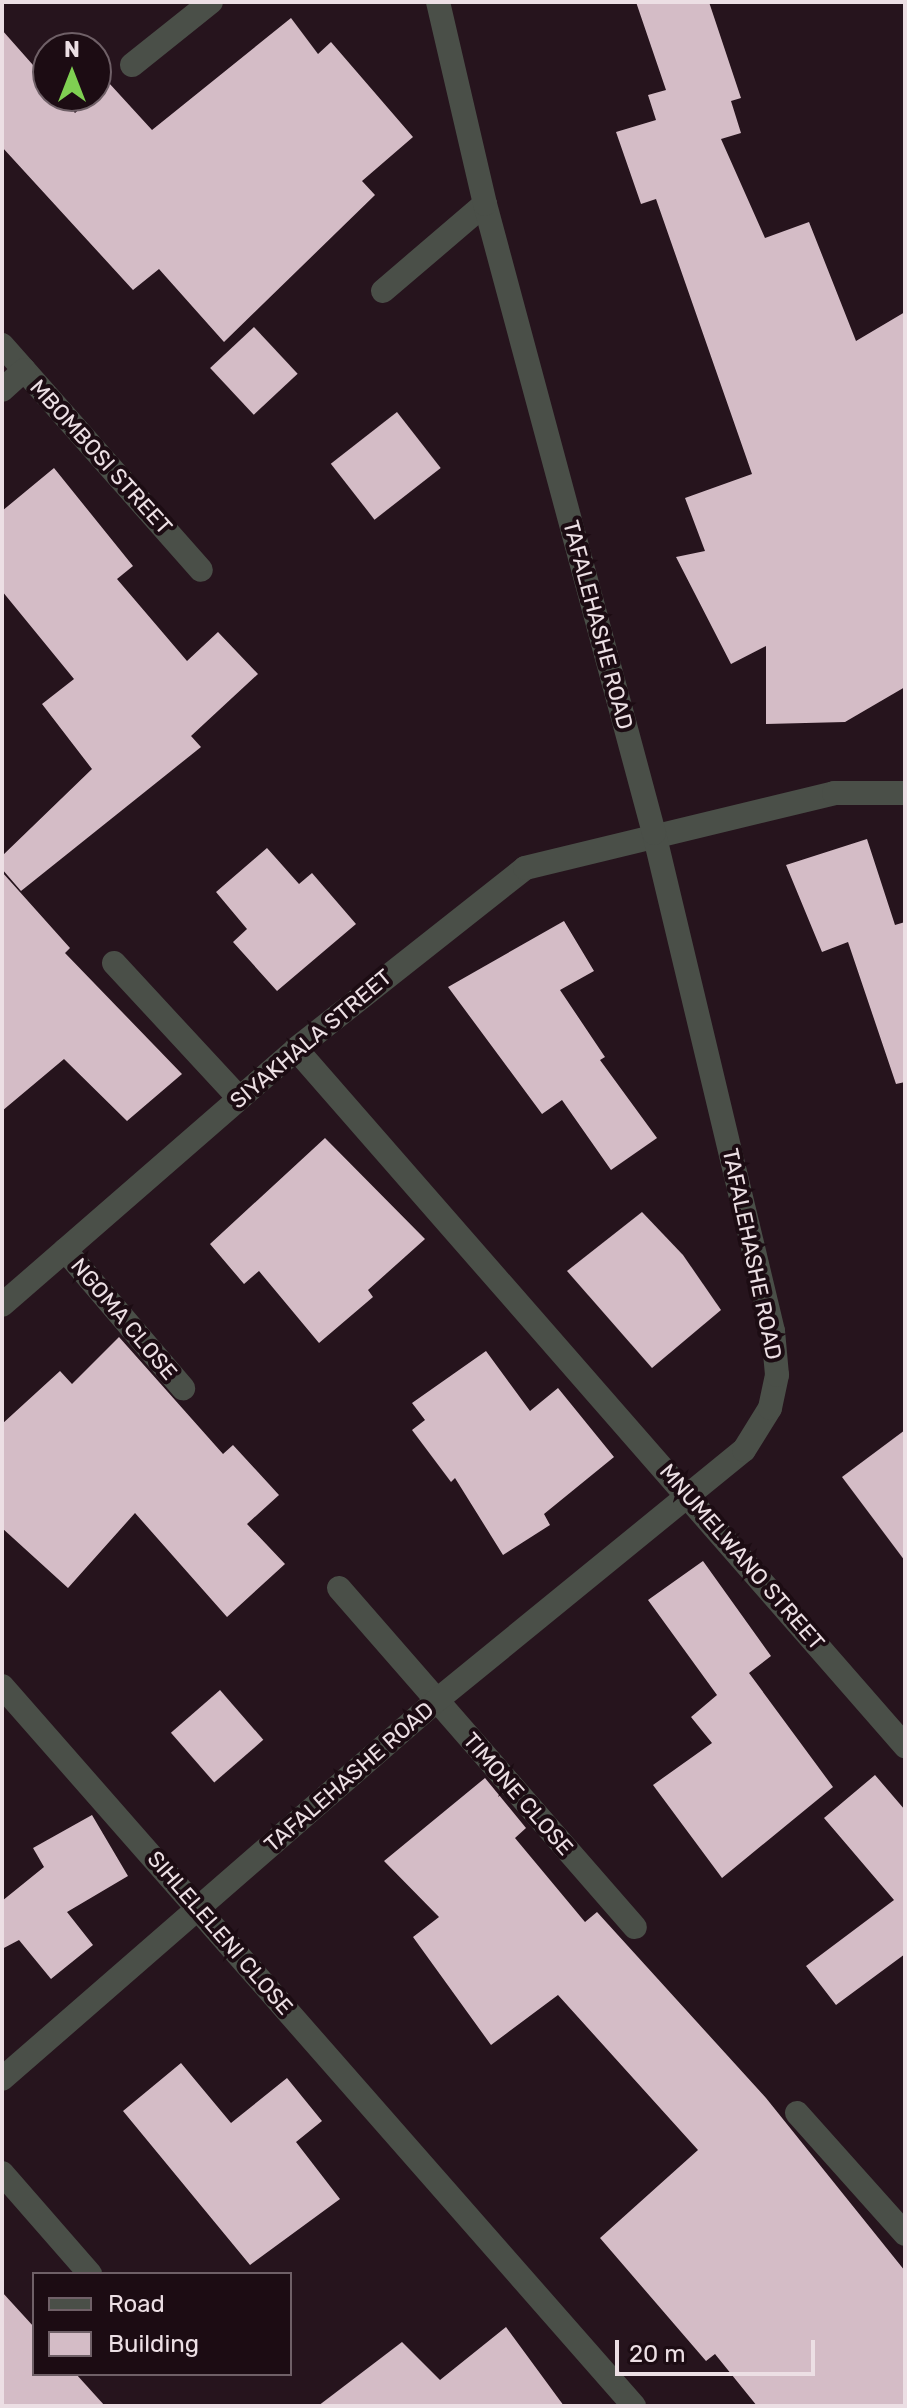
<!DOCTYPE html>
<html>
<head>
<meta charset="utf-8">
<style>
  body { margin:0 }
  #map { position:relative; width:907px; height:2408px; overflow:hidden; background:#26141d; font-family:Rubik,sans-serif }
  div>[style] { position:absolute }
  .building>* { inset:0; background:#d4bcc6; transform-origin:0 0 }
  .minor>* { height:24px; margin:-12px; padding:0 12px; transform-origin:12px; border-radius:12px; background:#4a4f48 }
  span { translate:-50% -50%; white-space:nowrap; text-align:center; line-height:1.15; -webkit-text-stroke:8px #1c0c13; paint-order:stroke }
  .street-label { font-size:22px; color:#ecdfe4 }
  .frame { position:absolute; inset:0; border:4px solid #ecdfe4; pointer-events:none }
  .legend { position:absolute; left:32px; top:2272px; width:260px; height:104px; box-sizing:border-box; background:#1c0c13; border:2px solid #6f6067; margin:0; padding:10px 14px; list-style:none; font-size:24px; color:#ecdfe4 }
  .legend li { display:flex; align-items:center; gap:16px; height:40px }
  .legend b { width:40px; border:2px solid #6f6067 }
  .north { position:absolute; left:32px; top:32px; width:80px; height:80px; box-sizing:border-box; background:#1c0c13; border:2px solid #6f6067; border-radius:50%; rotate:0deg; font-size:22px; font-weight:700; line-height:32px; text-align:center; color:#ecdfe4 }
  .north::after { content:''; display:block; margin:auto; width:28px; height:36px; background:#7fd052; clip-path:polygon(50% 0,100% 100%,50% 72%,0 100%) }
  .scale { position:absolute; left:615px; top:2340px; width:200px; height:36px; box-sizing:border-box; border:4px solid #ecdfe4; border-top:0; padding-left:10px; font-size:24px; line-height:28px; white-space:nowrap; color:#ecdfe4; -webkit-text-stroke:6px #1c0c13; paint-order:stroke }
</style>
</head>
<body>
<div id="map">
  <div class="building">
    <i style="clip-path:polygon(636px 2px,709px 2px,741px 98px,731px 101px,741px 133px,721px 139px,765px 238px,809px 222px,856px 341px,905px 312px,905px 687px,845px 722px,766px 724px,766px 646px,731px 664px,676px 557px,705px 551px,685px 498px,752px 474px,656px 199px,641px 204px,616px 132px,656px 120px,648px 95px,666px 90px)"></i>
    <i style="clip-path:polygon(291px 18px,318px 54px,331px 42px,413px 137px,362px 181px,375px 195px,224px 342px,159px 269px,133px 290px,2px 147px,2px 30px,48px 82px,48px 96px,60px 96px,75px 113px,109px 83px,152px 130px)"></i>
    <i style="left:254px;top:327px;width:64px;height:60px;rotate:47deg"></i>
    <i style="left:397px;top:412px;width:71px;height:84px;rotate:52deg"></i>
    <i style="clip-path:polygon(54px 468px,133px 566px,117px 579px,187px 661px,218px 632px,258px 674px,191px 736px,201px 747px,21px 891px,2px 869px,2px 856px,92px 769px,42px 704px,74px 679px,2px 591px,2px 511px)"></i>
    <i style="clip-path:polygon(867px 839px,895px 925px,905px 922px,905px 1082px,896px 1084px,848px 942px,822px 952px,786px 865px)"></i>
    <i style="clip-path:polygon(267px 848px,299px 884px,312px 873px,356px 924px,277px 991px,233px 942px,247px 929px,216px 892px)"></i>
    <i style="clip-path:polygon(2px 872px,70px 948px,65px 953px,182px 1074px,127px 1121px,64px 1059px,2px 1111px)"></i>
    <i style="clip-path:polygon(564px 921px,594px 971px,560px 990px,605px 1057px,600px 1060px,657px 1138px,611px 1170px,562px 1100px,542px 1114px,448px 987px)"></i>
    <i style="clip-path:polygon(325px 1138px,425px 1239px,368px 1290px,373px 1297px,319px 1343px,259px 1271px,244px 1284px,210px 1244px)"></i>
    <i style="clip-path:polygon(642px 1212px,683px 1255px,721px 1310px,652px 1368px,567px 1271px)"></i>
    <i style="clip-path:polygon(119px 1337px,223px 1454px,233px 1445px,279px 1495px,247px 1524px,285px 1564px,227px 1617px,135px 1513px,68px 1588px,2px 1528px,2px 1424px,60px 1371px,72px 1384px)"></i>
    <i style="clip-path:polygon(486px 1351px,530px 1411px,558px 1388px,614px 1457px,544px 1514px,550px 1525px,503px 1555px,455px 1478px,451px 1482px,412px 1430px,425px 1420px,412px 1403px)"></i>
    <i style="clip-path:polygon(905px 1430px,905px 1561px,842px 1477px)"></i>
    <i style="clip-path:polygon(703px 1561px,771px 1656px,749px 1673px,833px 1787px,722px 1878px,653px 1785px,712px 1743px,691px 1717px,717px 1695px,648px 1600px)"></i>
    <i style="left:220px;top:1690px;width:66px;height:65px;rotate:49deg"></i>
    <i style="clip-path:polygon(875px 1775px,905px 1810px,905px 1954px,836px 2005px,806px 1966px,894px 1900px,824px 1818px)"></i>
    <i style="clip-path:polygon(485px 1778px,526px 1828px,515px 1838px,585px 1922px,597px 1912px,766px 2098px,905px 2271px,905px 2406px,757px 2406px,715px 2354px,706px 2361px,600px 2238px,698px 2150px,558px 1995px,491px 2045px,413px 1937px,439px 1917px,384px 1861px)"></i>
    <i style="clip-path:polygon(92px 1815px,128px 1876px,67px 1912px,93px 1945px,51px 1979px,19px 1940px,2px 1949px,2px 1901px,44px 1867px,33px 1848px)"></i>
    <i style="clip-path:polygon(181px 2063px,231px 2123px,287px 2078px,322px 2121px,296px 2142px,340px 2199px,250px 2265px,123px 2111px)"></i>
    <i style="clip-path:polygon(2px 2292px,34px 2327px,34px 2374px,76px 2374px,105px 2406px,2px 2406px)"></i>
    <i style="clip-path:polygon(506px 2327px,564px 2406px,318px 2406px,402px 2342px,440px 2380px)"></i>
  </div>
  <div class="minor">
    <i style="left:132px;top:65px;width:101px;rotate:-38.6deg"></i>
    <i style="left:383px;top:291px;width:134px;rotate:-40.5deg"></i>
    <i style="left:2px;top:345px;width:300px;rotate:48.5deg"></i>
    <i style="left:2px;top:390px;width:30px;rotate:-42deg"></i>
    <i style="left:114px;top:963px;width:184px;rotate:47.2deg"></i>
    <i style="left:296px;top:1049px;width:926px;rotate:48.85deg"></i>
    <i style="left:65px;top:1250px;width:182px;rotate:49.5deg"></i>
    <i style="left:2px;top:1305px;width:390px;rotate:-41deg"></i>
    <i style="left:296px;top:1049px;width:292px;rotate:-38.3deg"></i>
    <i style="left:525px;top:868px;width:318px;rotate:-13.6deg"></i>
    <i style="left:834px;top:793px;width:71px"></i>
    <i style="left:339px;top:1588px;width:450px;rotate:48.9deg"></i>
    <i style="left:2px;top:1686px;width:958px;rotate:48.72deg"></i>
    <i style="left:2px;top:2079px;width:576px;rotate:-41.05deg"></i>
    <i style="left:436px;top:1701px;width:397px;rotate:-39.2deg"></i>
    <i style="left:744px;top:1450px;width:49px;rotate:-58.2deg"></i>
    <i style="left:770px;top:1408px;width:34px;rotate:-78deg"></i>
    <i style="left:777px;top:1375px;width:44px;rotate:-95.2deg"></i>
    <i style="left:773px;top:1331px;width:512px;rotate:-103.44deg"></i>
    <i style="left:654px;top:833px;width:651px;rotate:-105.04deg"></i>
    <i style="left:485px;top:204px;width:207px;rotate:-103.1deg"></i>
    <i style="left:797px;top:2113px;width:162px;rotate:48.2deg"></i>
    <i style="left:2px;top:2173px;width:134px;rotate:48.9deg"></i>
  </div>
  <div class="street-label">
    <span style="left:101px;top:457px;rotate:48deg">MBOMBOSI STREET</span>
    <span style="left:598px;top:625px;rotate:75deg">TAFALEHASHE ROAD</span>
    <span style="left:311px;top:1039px;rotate:-40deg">SIYAKHALA STREET</span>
    <span style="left:752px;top:1254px;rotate:78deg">TAFALEHASHE ROAD</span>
    <span style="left:124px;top:1319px;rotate:50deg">NGOMA CLOSE</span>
    <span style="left:742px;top:1557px;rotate:49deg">MNUMELWANO STREET</span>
    <span style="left:349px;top:1777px;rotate:-41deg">TAFALEHASHE ROAD</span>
    <span style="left:518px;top:1794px;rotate:49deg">TIMONE CLOSE</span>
    <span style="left:220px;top:1933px;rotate:49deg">SIHLELELENI CLOSE</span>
  </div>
  <div class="frame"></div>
  <ul class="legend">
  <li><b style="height:10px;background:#4a4f48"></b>Road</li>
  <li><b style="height:22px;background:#d4bcc6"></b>Building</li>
  </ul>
  <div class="north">N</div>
  <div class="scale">20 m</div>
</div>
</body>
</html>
